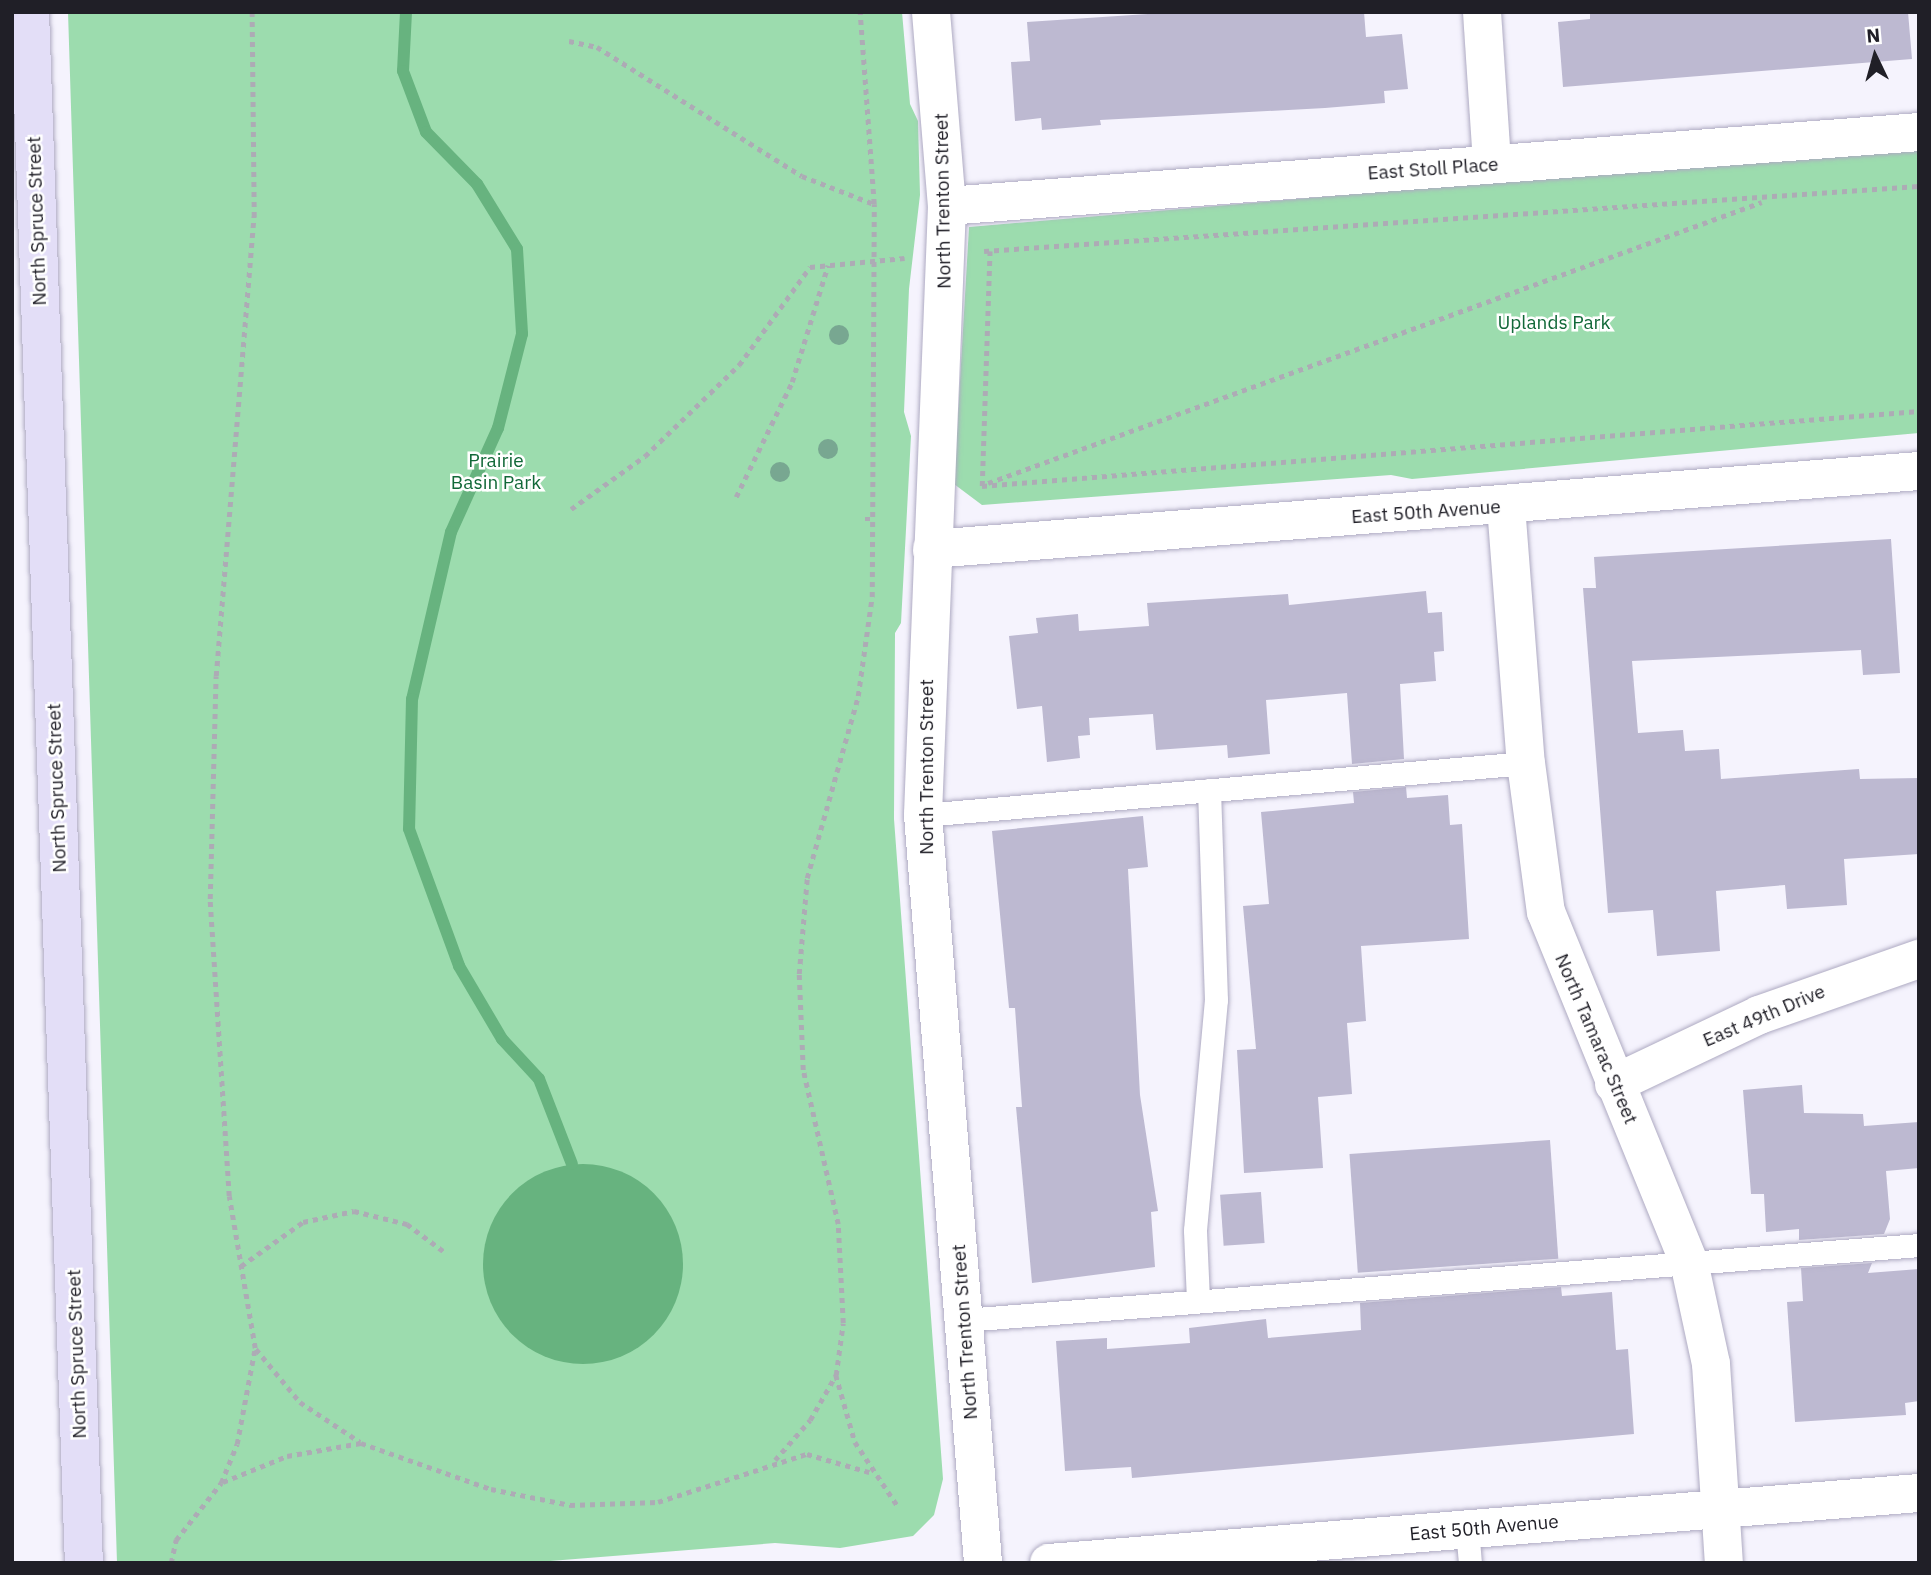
<!DOCTYPE html>
<html>
<head>
<meta charset="utf-8">
<style>
  body { margin:0 }
  #map { position:relative; width:1931px; height:1575px; overflow:hidden; background:#f5f3fd; font-family:"IBM Plex Sans",sans-serif }
  div>[style] { position:absolute }
  .green>* { inset:0; background:#9cdcae }
  .water>* { inset:0; background:#67b37f }
  .round { border-radius:50% }
  .stream>* { height:12px; margin:-6px; padding:0 6px; transform-origin:6px; border-radius:6px; background:#67b37f }
  .building>* { inset:0; background:#bdb9d1; transform-origin:0 0 }
  .path>* { height:4.5px; margin-top:-2.25px; transform-origin:0; background:repeating-linear-gradient(90deg,#adabb5 0 5px,transparent 0 10px) }
  .roads { filter:drop-shadow(0 0 2px #aeaac2) drop-shadow(0 0 2px #aeaac2) }
  .lane>* { height:23px; margin:-11.5px; padding:0 11.5px; transform-origin:11.5px; border-radius:11.5px; background:#fff }
  .street>* { height:38px; margin:-19px; padding:0 19px; transform-origin:19px; border-radius:19px; background:#fff }
  .secondary>* { height:38px; margin:-19px; padding:0 19px; transform-origin:19px; border-radius:19px; background:#e3def7 }
  .trees>* { width:20px; height:20px; margin:-10px; border-radius:50%; background:#78a791 }
  span { translate:-50% -50%; white-space:nowrap; text-align:center; line-height:1.15; -webkit-text-stroke:5px #fff; paint-order:stroke }
  .street-label { font-size:19px; color:#201f27 }
  .park-label { font-size:19px; color:#116838 }
  .frame { position:absolute; inset:0; border:14px solid #201f27; pointer-events:none }
  .north { position:absolute; left:1840px; top:21px; width:70px; height:70px; -webkit-text-stroke:5px #fff; paint-order:stroke; rotate:355deg; font-size:19px; font-weight:700; line-height:28px; text-align:center; color:#201f27 }
  .north::after { content:''; display:block; margin:auto; width:24px; height:32px; background:#201f27; clip-path:polygon(50% 0,100% 100%,50% 72%,0 100%) }
</style>
</head>
<body>
<div id="map">
  <div class="green">
    <i style="clip-path:polygon(68px 12px,902px 12px,910px 104px,918px 121px,920px 195px,909px 289px,904px 412px,911px 436px,901px 623px,895px 633px,894px 819px,943px 1479px,934px 1515px,913px 1536px,840px 1548px,775px 1543px,525px 1563px,117px 1563px)"></i>
    <i style="clip-path:polygon(1919px 146px,1919px 433px,1412px 479px,1391px 475px,982px 505px,954px 484px,969px 227px)"></i>
  </div>
  <div class="water">
    <i class="round" style="left:483px;top:1164px;width:200px;height:200px"></i>
  </div>
  <div class="stream">
    <i style="left:406px;top:12px;width:59px;rotate:92.9deg"></i>
    <i style="left:403px;top:71px;width:65px;rotate:69.3deg"></i>
    <i style="left:426px;top:132px;width:73px;rotate:45.6deg"></i>
    <i style="left:477px;top:184px;width:76px;rotate:58.4deg"></i>
    <i style="left:517px;top:249px;width:85px;rotate:86.6deg"></i>
    <i style="left:522px;top:334px;width:97px;rotate:104.3deg"></i>
    <i style="left:498px;top:428px;width:114px;rotate:114.3deg"></i>
    <i style="left:451px;top:532px;width:171px;rotate:103.1deg"></i>
    <i style="left:412px;top:699px;width:130px;rotate:91.3deg"></i>
    <i style="left:409px;top:829px;width:146px;rotate:69.9deg"></i>
    <i style="left:459px;top:966px;width:85px;rotate:59.5deg"></i>
    <i style="left:502px;top:1039px;width:54px;rotate:47.2deg"></i>
    <i style="left:539px;top:1079px;width:91px;rotate:68.8deg"></i>
  </div>
  <div class="building">
    <i style="clip-path:polygon(1178px 12px,1364px 12px,1366px 37px,1402px 34px,1408px 89px,1384px 91px,1385px 103px,1325px 108px,1100px 120px,1101px 125px,1042px 130px,1041px 118px,1015px 121px,1011px 62px,1030px 61px,1027px 22px)"></i>
    <i style="clip-path:polygon(1590px 12px,1908px 12px,1912px 59px,1563px 87px,1558px 22px,1590px 19px)"></i>
    <i style="clip-path:polygon(1891px 539px,1900px 673px,1863px 675px,1861px 650px,1632px 661px,1638px 733px,1683px 730px,1685px 751px,1719px 749px,1721px 779px,1859px 769px,1860px 779px,1919px 778px,1919px 854px,1844px 859px,1847px 905px,1787px 909px,1785px 885px,1716px 891px,1720px 951px,1657px 956px,1653px 910px,1608px 913px,1583px 588px,1596px 588px,1594px 557px)"></i>
    <i style="clip-path:polygon(1426px 591px,1428px 613px,1442px 612px,1444px 651px,1434px 652px,1436px 681px,1400px 684px,1404px 759px,1352px 764px,1347px 693px,1266px 700px,1270px 754px,1228px 758px,1227px 745px,1156px 750px,1153px 714px,1089px 718px,1090px 735px,1078px 736px,1080px 758px,1047px 762px,1042px 706px,1017px 709px,1009px 636px,1038px 633px,1036px 618px,1078px 614px,1079px 631px,1149px 626px,1147px 603px,1288px 594px,1289px 605px)"></i>
    <i style="clip-path:polygon(1406px 787px,1407px 798px,1448px 795px,1450px 825px,1462px 824px,1469px 939px,1361px 946px,1366px 1021px,1347px 1023px,1352px 1094px,1318px 1097px,1323px 1168px,1244px 1173px,1237px 1050px,1256px 1049px,1243px 906px,1269px 904px,1261px 812px,1354px 803px,1353px 792px)"></i>
    <i style="clip-path:polygon(1143px 816px,1148px 867px,1128px 869px,1140px 1095px,1158px 1211px,1151px 1212px,1155px 1267px,1032px 1283px,1016px 1107px,1022px 1107px,1015px 1008px,1009px 1008px,992px 831px)"></i>
    <i style="clip-path:polygon(1802px 1085px,1804px 1113px,1863px 1114px,1864px 1126px,1919px 1122px,1919px 1168px,1886px 1171px,1890px 1219px,1884px 1234px,1799px 1240px,1799px 1229px,1766px 1232px,1764px 1194px,1751px 1194px,1743px 1090px)"></i>
    <i style="left:1550px;top:1140px;width:119px;height:201px;rotate:86deg"></i>
    <i style="left:1261px;top:1192px;width:51px;height:41px;rotate:86deg"></i>
    <i style="clip-path:polygon(1872px 1263px,1868px 1273px,1919px 1269px,1919px 1401px,1905px 1403px,1906px 1415px,1795px 1422px,1787px 1302px,1803px 1301px,1801px 1268px)"></i>
    <i style="clip-path:polygon(1561px 1287px,1562px 1296px,1612px 1292px,1616px 1350px,1628px 1349px,1634px 1434px,1132px 1478px,1131px 1467px,1065px 1471px,1056px 1341px,1107px 1338px,1107px 1349px,1190px 1343px,1189px 1328px,1266px 1319px,1268px 1338px,1361px 1330px,1360px 1303px)"></i>
  </div>
  <div class="path">
    <i style="left:569px;top:41px;width:29px;rotate:12deg"></i>
    <i style="left:597px;top:47px;width:242px;rotate:32.2deg"></i>
    <i style="left:802px;top:176px;width:77px;rotate:21.3deg"></i>
    <i style="left:984px;top:251px;width:937px;rotate:-3.98deg"></i>
    <i style="left:988px;top:483px;width:823px;rotate:-19.95deg"></i>
    <i style="left:982px;top:486px;width:940px;rotate:-4.58deg"></i>
    <i style="left:982px;top:486px;width:235px;rotate:-88.1deg"></i>
    <i style="left:736px;top:497px;width:128px;rotate:-64deg"></i>
    <i style="left:792px;top:382px;width:122px;rotate:-72.9deg"></i>
    <i style="left:571px;top:509px;width:91px;rotate:-35.6deg"></i>
    <i style="left:645px;top:456px;width:131px;rotate:-44.1deg"></i>
    <i style="left:739px;top:365px;width:121px;rotate:-54.1deg"></i>
    <i style="left:810px;top:267px;width:95px;rotate:-5.4deg"></i>
    <i style="left:865px;top:519px;width:9px"></i>
    <i style="left:241px;top:1266px;width:76px;rotate:-35.4deg"></i>
    <i style="left:303px;top:1222px;width:52px;rotate:-12.2deg"></i>
    <i style="left:354px;top:1211px;width:55px;rotate:13.8deg"></i>
    <i style="left:407px;top:1224px;width:49px;rotate:36.6deg"></i>
    <i style="left:256px;top:1349px;width:69px;rotate:50.3deg"></i>
    <i style="left:300px;top:1402px;width:72px;rotate:33.7deg"></i>
    <i style="left:836px;top:1375px;width:70px;rotate:74.2deg"></i>
    <i style="left:855px;top:1442px;width:79px;rotate:56.3deg"></i>
    <i style="left:775px;top:1460px;width:53px;rotate:-48.8deg"></i>
    <i style="left:810px;top:1420px;width:52px;rotate:-60deg"></i>
    <i style="left:836px;top:1375px;width:52px;rotate:-82.3deg"></i>
    <i style="left:843px;top:1323px;width:99px;rotate:-92.9deg"></i>
    <i style="left:838px;top:1224px;width:158px;rotate:-102.8deg"></i>
    <i style="left:803px;top:1070px;width:96px;rotate:-92.4deg"></i>
    <i style="left:799px;top:974px;width:96px;rotate:-85.2deg"></i>
    <i style="left:807px;top:878px;width:189px;rotate:-74.3deg"></i>
    <i style="left:858px;top:696px;width:100px;rotate:-82deg"></i>
    <i style="left:872px;top:597px;width:393px;rotate:-89.7deg"></i>
    <i style="left:874px;top:204px;width:193px;rotate:-94.2deg"></i>
    <i style="left:223px;top:1482px;width:69px;rotate:-22.1deg"></i>
    <i style="left:287px;top:1456px;width:75px;rotate:-10deg"></i>
    <i style="left:361px;top:1443px;width:138px;rotate:19.5deg"></i>
    <i style="left:491px;top:1489px;width:81px;rotate:11.4deg"></i>
    <i style="left:570px;top:1505px;width:88px;rotate:-2deg"></i>
    <i style="left:658px;top:1502px;width:157px;rotate:-17.9deg"></i>
    <i style="left:807px;top:1454px;width:65px;rotate:16.2deg"></i>
    <i style="left:171px;top:1563px;width:24px;rotate:-78deg"></i>
    <i style="left:176px;top:1540px;width:73px;rotate:-51.7deg"></i>
    <i style="left:221px;top:1483px;width:42px;rotate:-67.7deg"></i>
    <i style="left:237px;top:1444px;width:98px;rotate:-79.4deg"></i>
    <i style="left:255px;top:1348px;width:154px;rotate:-99.7deg"></i>
    <i style="left:229px;top:1196px;width:298px;rotate:-93.7deg"></i>
    <i style="left:210px;top:899px;width:223px;rotate:-88.5deg"></i>
    <i style="left:216px;top:676px;width:461px;rotate:-85.3deg"></i>
    <i style="left:254px;top:217px;width:205px;rotate:-90.6deg"></i>
  </div>
  <div class="roads">
    <div class="lane">
      <i style="left:923px;top:815px;width:605px;rotate:-4.93deg"></i>
      <i style="left:1198px;top:1300px;width:70px;rotate:-92.5deg"></i>
      <i style="left:1195px;top:1230px;width:231px;rotate:-84.8deg"></i>
      <i style="left:1216px;top:1000px;width:210px;rotate:-91.9deg"></i>
      <i style="left:964px;top:1320px;width:958px;rotate:-4.49deg"></i>
      <i style="left:1467px;top:1529px;width:34px;rotate:85deg"></i>
    </div>
    <div class="street">
      <i style="left:931px;top:12px;width:195px;rotate:85.3deg"></i>
      <i style="left:947px;top:206px;width:609px;rotate:92.26deg"></i>
      <i style="left:923px;top:815px;width:750px;rotate:85.41deg"></i>
      <i style="left:1482px;top:12px;width:152px;rotate:86.2deg"></i>
      <i style="left:947px;top:206px;width:975px;rotate:-4.35deg"></i>
      <i style="left:1506px;top:506px;width:258px;rotate:85.6deg"></i>
      <i style="left:1526px;top:763px;width:150px;rotate:82.4deg"></i>
      <i style="left:1546px;top:912px;width:378px;rotate:67.8deg"></i>
      <i style="left:1689px;top:1262px;width:104px;rotate:77.8deg"></i>
      <i style="left:1711px;top:1364px;width:199px;rotate:86.3deg"></i>
      <i style="left:932px;top:549px;width:990px;rotate:-4.52deg"></i>
      <i style="left:1614px;top:1084px;width:161px;rotate:-25.4deg"></i>
      <i style="left:1759px;top:1015px;width:170px;rotate:-19.3deg"></i>
      <i style="left:1049px;top:1563px;width:873px;rotate:-4.6deg"></i>
    </div>
    <div class="secondary">
      <i style="left:30px;top:12px;width:1552px;rotate:88.01deg"></i>
    </div>
  </div>
  <div class="trees">
    <i style="left:839px;top:335px"></i>
    <i style="left:828px;top:449px"></i>
    <i style="left:780px;top:472px"></i>
  </div>
  <div class="street-label">
    <span style="left:1433px;top:169px;rotate:-4deg">East Stoll Place</span>
    <span style="left:943px;top:201px;rotate:-91deg">North Trenton Street</span>
    <span style="left:37px;top:221px;rotate:-92deg">North Spruce Street</span>
    <span style="left:1426px;top:512px;rotate:-4deg">East 50th Avenue</span>
    <span style="left:927px;top:767px;rotate:-90deg">North Trenton Street</span>
    <span style="left:57px;top:788px;rotate:-92deg">North Spruce Street</span>
    <span style="left:1764px;top:1016px;rotate:-23deg">East 49th Drive</span>
    <span style="left:1596px;top:1039px;rotate:67deg">North Tamarac Street</span>
    <span style="left:965px;top:1332px;rotate:-94deg">North Trenton Street</span>
    <span style="left:77px;top:1354px;rotate:-92deg">North Spruce Street</span>
    <span style="left:1484px;top:1528px;rotate:-5deg">East 50th Avenue</span>
  </div>
  <div class="park-label">
    <span style="left:1554px;top:323px">Uplands Park</span>
    <span style="left:496px;top:472px">Prairie<br>Basin Park</span>
  </div>
  <div class="frame"></div>
  <div class="north">N</div>
</div>
</body>
</html>
